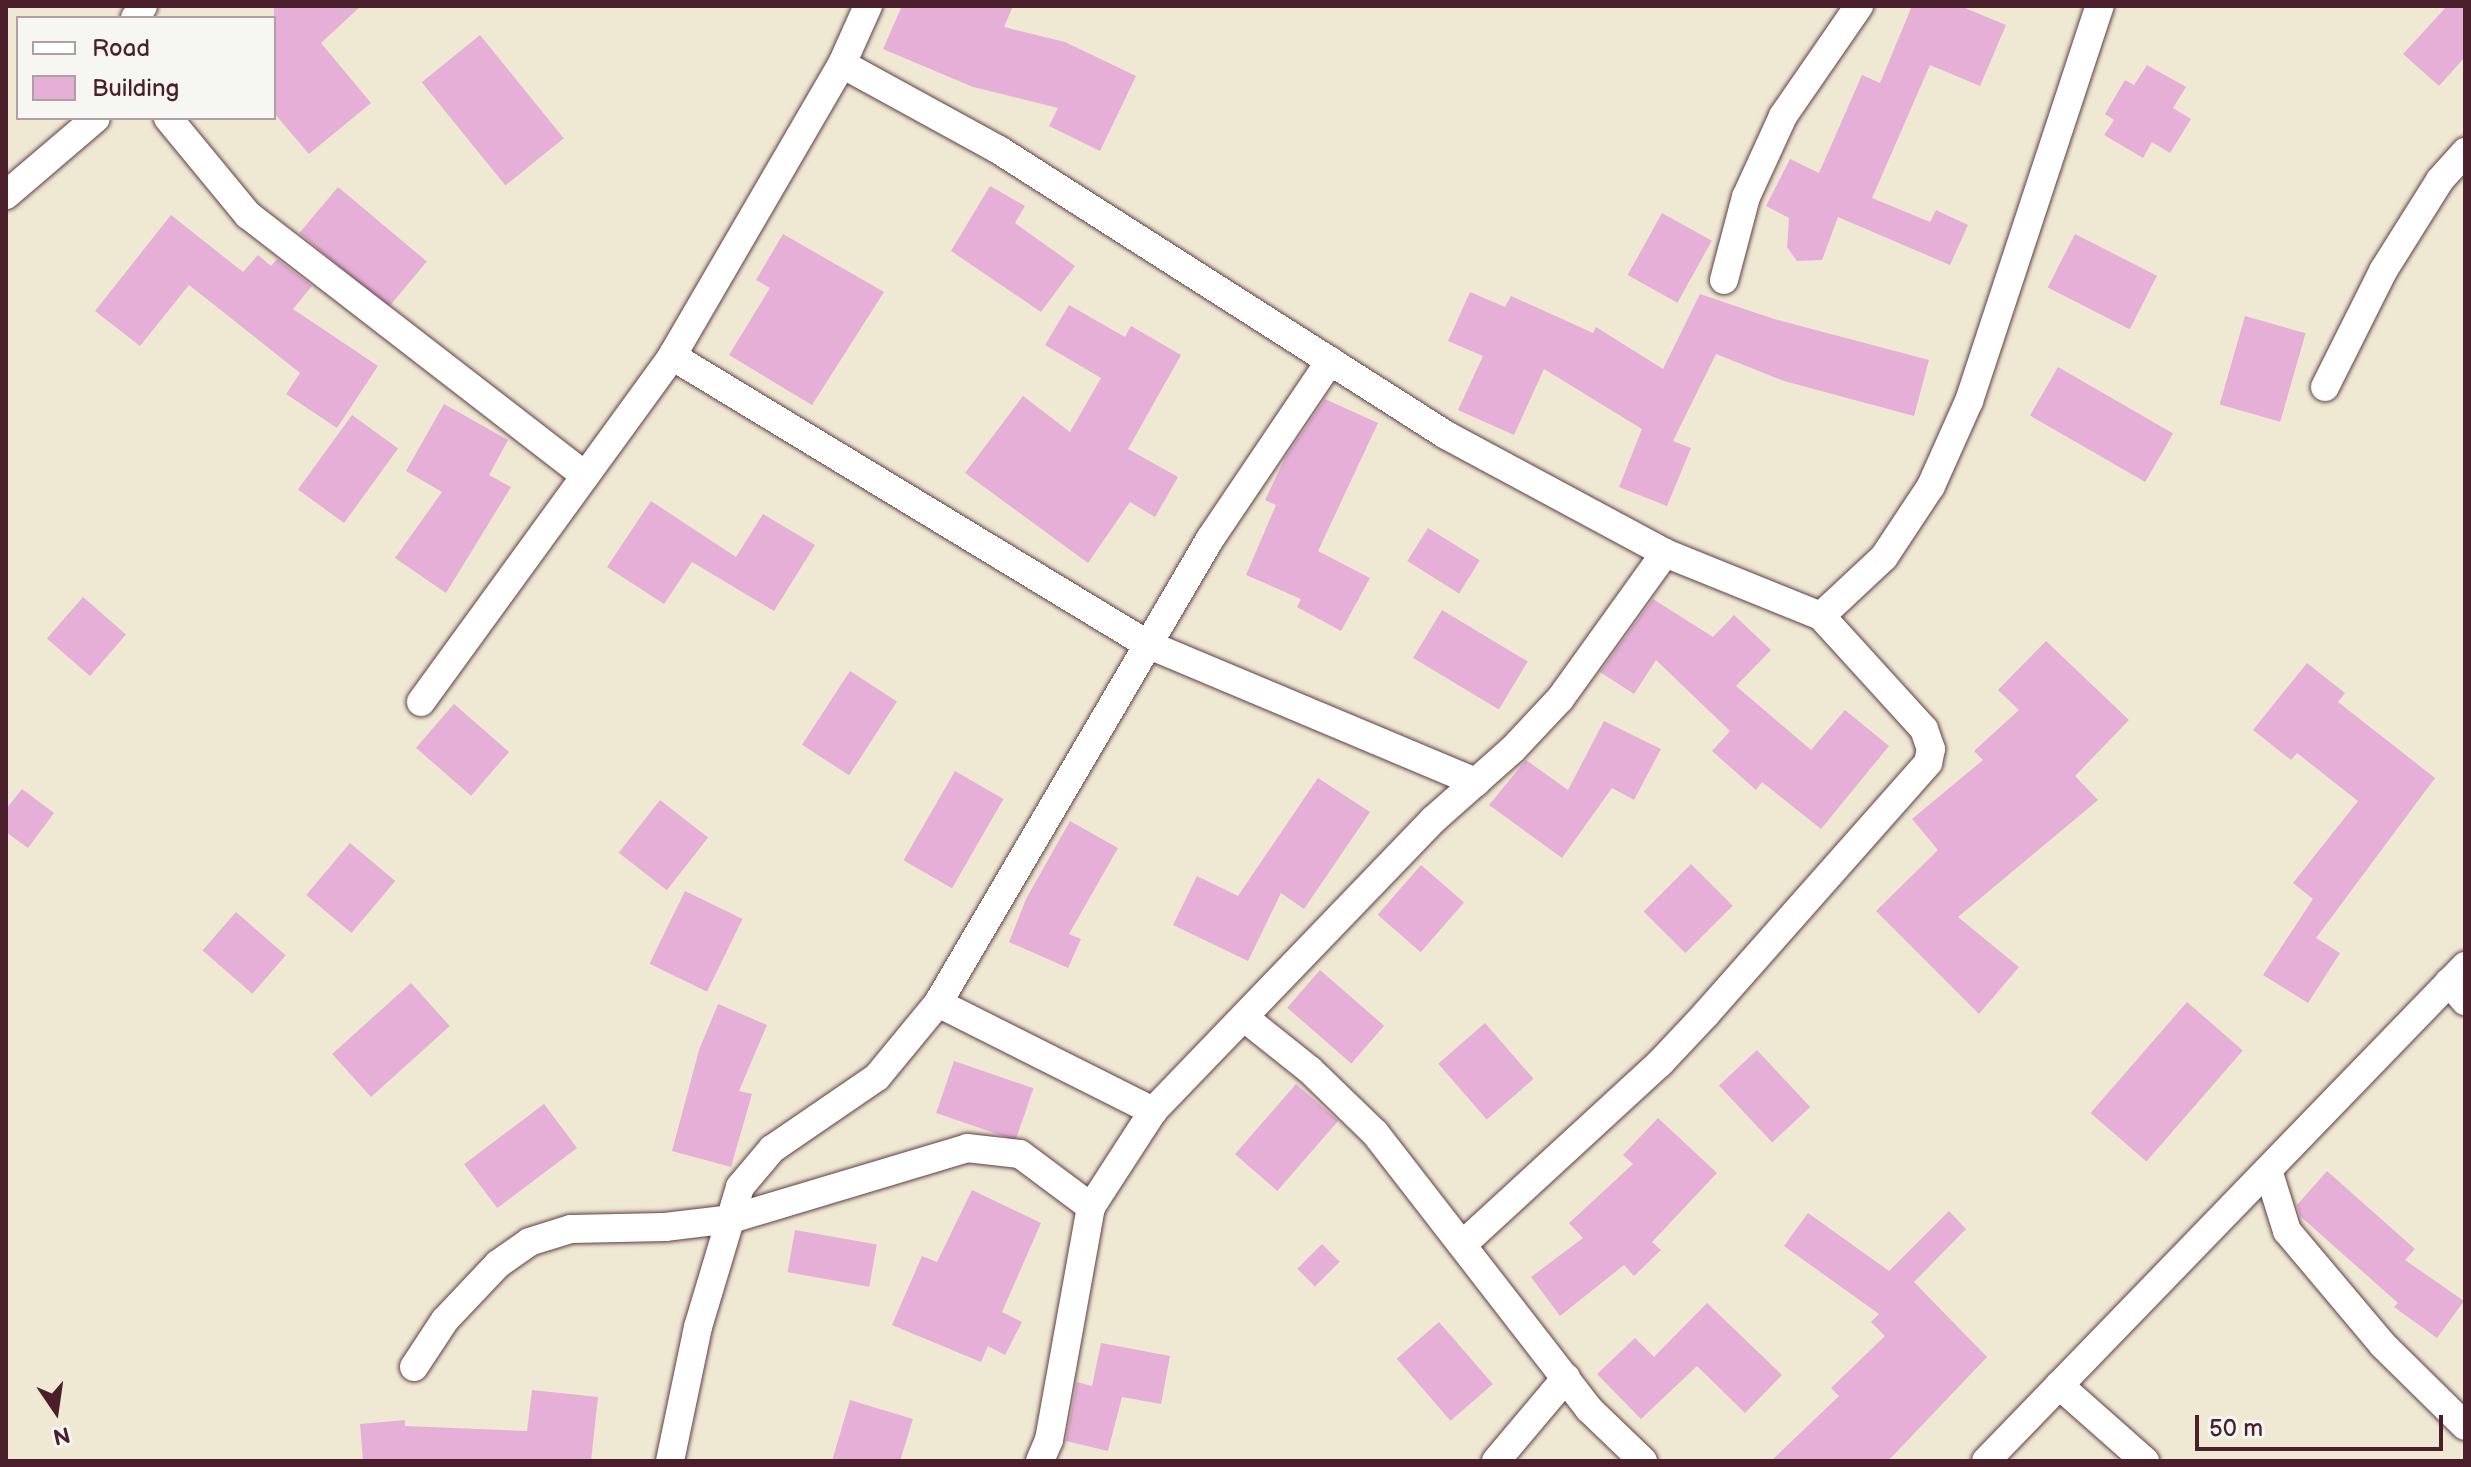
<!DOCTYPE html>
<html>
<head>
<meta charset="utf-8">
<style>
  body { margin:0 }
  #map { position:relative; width:2471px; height:1467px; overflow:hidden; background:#efe9d4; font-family:"Balsamiq Sans",sans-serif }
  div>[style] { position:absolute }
  .building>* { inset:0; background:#e5afd8; transform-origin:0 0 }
  .roads { filter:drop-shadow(0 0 2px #633d44) drop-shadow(0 0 2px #633d44) }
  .street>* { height:28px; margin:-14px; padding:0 14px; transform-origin:14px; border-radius:14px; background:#fff }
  span { translate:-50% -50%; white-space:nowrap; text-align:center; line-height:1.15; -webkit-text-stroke:6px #f6f6f2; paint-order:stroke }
  .frame { position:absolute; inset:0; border:8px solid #4a1f2b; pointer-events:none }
  .legend { position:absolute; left:16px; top:16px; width:260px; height:104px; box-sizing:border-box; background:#f6f6f2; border:2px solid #b1a0a2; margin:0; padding:10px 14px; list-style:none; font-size:24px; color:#4a1f2b }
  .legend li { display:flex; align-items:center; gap:16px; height:40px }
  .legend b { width:40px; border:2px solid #b1a0a2 }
  .north { position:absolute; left:16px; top:1371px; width:80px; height:80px; -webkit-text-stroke:6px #f6f6f2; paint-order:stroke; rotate:167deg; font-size:22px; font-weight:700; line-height:32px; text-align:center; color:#4a1f2b }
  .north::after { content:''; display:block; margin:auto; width:28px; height:36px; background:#4a1f2b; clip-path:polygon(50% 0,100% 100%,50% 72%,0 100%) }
  .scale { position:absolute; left:2195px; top:1415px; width:248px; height:36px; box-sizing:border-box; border:4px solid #4a1f2b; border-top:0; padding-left:10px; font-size:24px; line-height:28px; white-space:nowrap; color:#4a1f2b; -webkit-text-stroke:6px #f6f6f2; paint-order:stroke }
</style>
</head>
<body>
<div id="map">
  <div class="building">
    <i style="clip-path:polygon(274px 6px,361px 6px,321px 43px,371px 103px,309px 154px,274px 113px)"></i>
    <i style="clip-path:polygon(902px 6px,1013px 6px,1004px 27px,1065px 42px,1136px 76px,1100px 151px,1049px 126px,1058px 108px,973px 87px,883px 49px)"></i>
    <i style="clip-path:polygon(1912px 6px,1960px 6px,2006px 25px,1980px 86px,1930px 65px,1872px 198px,1930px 222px,1936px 210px,1968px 225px,1950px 265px,1838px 217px,1822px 260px,1797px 261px,1787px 247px,1789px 218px,1766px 206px,1790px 159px,1819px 173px,1862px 75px,1880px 83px)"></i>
    <i style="clip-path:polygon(2447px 6px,2465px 6px,2465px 57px,2439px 86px,2403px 54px)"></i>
    <i style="left:480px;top:35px;width:133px;height:75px;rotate:51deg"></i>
    <i style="clip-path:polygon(2147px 65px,2186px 87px,2173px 108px,2191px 119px,2170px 153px,2152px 142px,2143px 158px,2104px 135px,2114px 120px,2105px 114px,2125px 80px,2134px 85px)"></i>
    <i style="clip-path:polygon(990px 186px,1025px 206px,1015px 223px,1075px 266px,1041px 312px,951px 251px)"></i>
    <i style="left:338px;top:187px;width:116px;height:60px;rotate:40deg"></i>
    <i style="left:1662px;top:213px;width:57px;height:71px;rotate:29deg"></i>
    <i style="clip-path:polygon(171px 215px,243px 272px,258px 255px,271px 266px,277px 259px,312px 286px,293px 309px,378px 366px,337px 428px,286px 394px,300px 373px,189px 285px,140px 346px,95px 311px)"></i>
    <i style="clip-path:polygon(783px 234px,884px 292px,812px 405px,729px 355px,770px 288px,756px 280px)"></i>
    <i style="left:2075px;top:234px;width:92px;height:60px;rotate:27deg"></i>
    <i style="clip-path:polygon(1470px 292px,1505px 307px,1511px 296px,1593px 333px,1596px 327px,1663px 369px,1700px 294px,1774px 319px,1929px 360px,1914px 416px,1784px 381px,1716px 354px,1673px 441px,1691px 448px,1667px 506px,1619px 487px,1642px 429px,1544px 369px,1514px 435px,1458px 410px,1483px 356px,1448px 341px)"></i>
    <i style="clip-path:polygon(1069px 305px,1125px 337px,1131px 326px,1181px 355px,1128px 449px,1178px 477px,1155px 517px,1130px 502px,1088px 563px,965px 473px,1023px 396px,1070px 432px,1101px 378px,1045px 345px)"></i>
    <i style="left:2245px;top:316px;width:63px;height:92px;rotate:16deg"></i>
    <i style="left:2058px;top:367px;width:133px;height:56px;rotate:30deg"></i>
    <i style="clip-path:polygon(1325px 399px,1378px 423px,1318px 551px,1370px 578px,1341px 631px,1297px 607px,1301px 599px,1246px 575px,1276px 505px,1265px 500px,1285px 458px)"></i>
    <i style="clip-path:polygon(444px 404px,508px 440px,489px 475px,511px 487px,446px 593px,395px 558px,442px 492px,406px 471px)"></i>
    <i style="left:352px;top:415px;width:57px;height:92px;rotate:36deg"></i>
    <i style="clip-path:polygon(651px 501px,736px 557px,763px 514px,815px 545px,774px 611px,692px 562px,664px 604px,607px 567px)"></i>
    <i style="left:1428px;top:528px;width:61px;height:39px;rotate:32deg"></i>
    <i style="left:83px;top:597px;width:57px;height:55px;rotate:41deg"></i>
    <i style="clip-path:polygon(1653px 599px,1713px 637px,1734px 615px,1771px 650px,1736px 686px,1811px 750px,1845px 710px,1889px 746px,1821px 829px,1762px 782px,1756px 790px,1712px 751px,1730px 731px,1656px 660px,1634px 694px,1600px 672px)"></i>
    <i style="left:1442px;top:610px;width:100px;height:56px;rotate:31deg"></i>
    <i style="clip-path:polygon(2046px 641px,2129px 720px,2075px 776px,2098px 800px,1958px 917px,2019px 967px,1979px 1014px,1876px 911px,1938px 850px,1912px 819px,1983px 760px,1974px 751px,2019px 710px,1998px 690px)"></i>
    <i style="clip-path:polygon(2307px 663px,2345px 693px,2338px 702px,2435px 778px,2316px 938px,2340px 953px,2308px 1003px,2263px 975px,2313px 899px,2293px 883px,2358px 801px,2297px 753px,2291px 760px,2253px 730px)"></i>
    <i style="left:850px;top:671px;width:56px;height:88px;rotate:33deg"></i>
    <i style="left:454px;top:704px;width:73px;height:58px;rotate:41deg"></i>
    <i style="clip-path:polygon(1604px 721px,1661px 749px,1634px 800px,1612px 788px,1562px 858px,1489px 805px,1526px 760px,1568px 790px)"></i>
    <i style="left:955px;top:771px;width:56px;height:103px;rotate:30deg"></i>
    <i style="clip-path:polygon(1318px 778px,1370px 812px,1304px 909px,1281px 893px,1248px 961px,1173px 925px,1197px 876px,1238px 896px)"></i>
    <i style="clip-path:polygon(22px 789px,54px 813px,28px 848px,6px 832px,6px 809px)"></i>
    <i style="left:660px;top:800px;width:61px;height:67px;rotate:38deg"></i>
    <i style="clip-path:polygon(1070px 821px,1118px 848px,1069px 934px,1081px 939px,1068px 968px,1009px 942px,1026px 899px)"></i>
    <i style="left:350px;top:843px;width:59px;height:68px;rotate:40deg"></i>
    <i style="left:1691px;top:864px;width:59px;height:67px;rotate:45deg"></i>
    <i style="left:1421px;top:865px;width:57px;height:66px;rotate:41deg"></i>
    <i style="left:685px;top:891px;width:64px;height:81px;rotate:26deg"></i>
    <i style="left:236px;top:912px;width:66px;height:51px;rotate:41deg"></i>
    <i style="left:1320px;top:970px;width:85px;height:50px;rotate:41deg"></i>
    <i style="left:411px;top:983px;width:58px;height:106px;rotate:48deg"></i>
    <i style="left:2187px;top:1002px;width:74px;height:147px;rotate:41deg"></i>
    <i style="clip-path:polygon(718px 1004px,767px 1025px,739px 1091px,752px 1094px,731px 1167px,672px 1151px,699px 1050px)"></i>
    <i style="left:1485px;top:1023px;width:74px;height:62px;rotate:49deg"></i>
    <i style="left:1757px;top:1050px;width:78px;height:52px;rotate:47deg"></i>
    <i style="left:954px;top:1061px;width:84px;height:55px;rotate:19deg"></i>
    <i style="left:1296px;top:1084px;width:56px;height:93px;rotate:41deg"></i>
    <i style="left:544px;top:1104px;width:55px;height:100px;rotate:53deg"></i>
    <i style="clip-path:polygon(1658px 1118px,1717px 1173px,1652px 1242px,1661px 1250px,1634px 1276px,1624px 1265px,1560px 1316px,1531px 1277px,1583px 1238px,1569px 1223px,1633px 1164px,1623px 1155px)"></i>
    <i style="clip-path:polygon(2327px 1171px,2415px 1249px,2405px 1260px,2464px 1301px,2437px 1338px,2394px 1307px,2398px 1303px,2300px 1216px,2297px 1205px)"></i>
    <i style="clip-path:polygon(972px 1190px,1041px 1223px,1002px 1312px,1022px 1322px,1005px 1355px,988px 1346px,981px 1362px,892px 1325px,922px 1256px,937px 1262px)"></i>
    <i style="clip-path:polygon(1949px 1211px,1966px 1229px,1914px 1282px,1987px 1357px,1888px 1461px,1771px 1461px,1839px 1396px,1831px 1388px,1885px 1336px,1871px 1322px,1879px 1314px,1784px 1246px,1808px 1213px,1889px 1271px)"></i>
    <i style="left:795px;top:1230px;width:83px;height:43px;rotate:10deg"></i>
    <i style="left:1322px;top:1244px;width:25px;height:35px;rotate:45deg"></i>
    <i style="clip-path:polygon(1707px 1303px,1782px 1375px,1745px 1413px,1697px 1366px,1641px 1419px,1597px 1374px,1635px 1338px,1654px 1357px)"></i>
    <i style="left:1439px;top:1322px;width:82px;height:56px;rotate:49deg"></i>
    <i style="clip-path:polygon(1101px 1343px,1170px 1356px,1161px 1404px,1122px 1397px,1108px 1451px,1066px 1441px,1077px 1382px,1092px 1386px)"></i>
    <i style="clip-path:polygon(532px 1390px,598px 1397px,591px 1461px,363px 1461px,360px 1424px,405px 1420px,405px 1426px,527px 1431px)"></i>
    <i style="clip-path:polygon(850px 1400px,913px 1419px,900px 1461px,832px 1461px)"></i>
  </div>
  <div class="roads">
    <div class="street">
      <i style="left:135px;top:18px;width:14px;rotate:-56deg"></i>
      <i style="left:842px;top:64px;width:179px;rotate:28.7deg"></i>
      <i style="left:999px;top:150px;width:530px;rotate:32.52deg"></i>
      <i style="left:1446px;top:435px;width:249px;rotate:28.3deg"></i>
      <i style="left:1665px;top:553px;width:168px;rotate:22deg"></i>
      <i style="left:1821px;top:616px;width:153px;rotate:47.7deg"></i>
      <i style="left:1924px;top:729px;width:21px;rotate:71deg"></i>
      <i style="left:1931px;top:749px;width:14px;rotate:102deg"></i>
      <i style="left:1928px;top:763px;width:335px;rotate:131.5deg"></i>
      <i style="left:1706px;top:1014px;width:67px;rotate:133.2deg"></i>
      <i style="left:1660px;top:1063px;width:265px;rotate:137.4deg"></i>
      <i style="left:168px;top:118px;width:126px;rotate:50.5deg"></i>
      <i style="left:248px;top:215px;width:426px;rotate:37.7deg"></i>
      <i style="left:6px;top:195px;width:118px;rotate:-40.5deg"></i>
      <i style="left:1724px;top:280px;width:86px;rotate:-75.2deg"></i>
      <i style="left:1746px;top:197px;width:89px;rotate:-65.4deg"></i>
      <i style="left:1783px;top:116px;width:134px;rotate:-55.4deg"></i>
      <i style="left:672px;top:356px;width:555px;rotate:31.23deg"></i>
      <i style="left:1147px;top:644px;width:357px;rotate:22.8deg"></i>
      <i style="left:2325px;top:387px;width:130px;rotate:-63.4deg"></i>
      <i style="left:2383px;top:271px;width:107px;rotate:-57.9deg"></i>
      <i style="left:2440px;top:180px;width:38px;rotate:-48deg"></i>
      <i style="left:1821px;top:616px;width:86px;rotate:-43.1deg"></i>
      <i style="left:1884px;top:557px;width:85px;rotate:-56.5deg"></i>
      <i style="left:1931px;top:486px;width:93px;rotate:-65.9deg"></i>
      <i style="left:1969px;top:401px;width:416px;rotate:-71.7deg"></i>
      <i style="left:421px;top:702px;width:427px;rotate:-54deg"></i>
      <i style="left:672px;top:356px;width:338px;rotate:-59.8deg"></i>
      <i style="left:842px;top:64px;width:64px;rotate:-65.9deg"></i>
      <i style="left:2449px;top:982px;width:25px;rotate:50deg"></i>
      <i style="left:938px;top:1003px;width:241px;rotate:26.7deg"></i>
      <i style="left:1246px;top:1019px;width:82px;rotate:38.6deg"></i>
      <i style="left:1310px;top:1070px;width:91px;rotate:44.1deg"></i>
      <i style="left:1375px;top:1133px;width:349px;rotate:52.2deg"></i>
      <i style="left:1589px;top:1409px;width:75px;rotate:43.9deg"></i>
      <i style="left:2268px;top:1170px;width:64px;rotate:72.7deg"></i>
      <i style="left:2287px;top:1231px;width:149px;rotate:49.9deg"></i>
      <i style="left:2383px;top:1345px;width:115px;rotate:44.6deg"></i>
      <i style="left:414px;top:1367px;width:56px;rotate:-56.6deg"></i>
      <i style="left:445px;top:1320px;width:77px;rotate:-46.6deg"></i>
      <i style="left:498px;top:1264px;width:38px;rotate:-35deg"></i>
      <i style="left:529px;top:1242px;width:44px;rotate:-17.2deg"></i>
      <i style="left:571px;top:1229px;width:94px;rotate:-1.2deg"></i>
      <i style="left:665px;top:1227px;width:66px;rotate:-6.9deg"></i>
      <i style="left:731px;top:1219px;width:246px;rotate:-16.7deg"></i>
      <i style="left:967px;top:1148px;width:53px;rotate:6.5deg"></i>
      <i style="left:1020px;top:1154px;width:89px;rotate:36.7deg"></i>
      <i style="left:2059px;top:1385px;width:115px;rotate:41.5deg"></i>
      <i style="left:670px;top:1461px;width:137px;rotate:-78.2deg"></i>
      <i style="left:698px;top:1327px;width:146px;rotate:-73.3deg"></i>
      <i style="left:740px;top:1187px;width:50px;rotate:-49.9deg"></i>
      <i style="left:772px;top:1149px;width:127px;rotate:-34.4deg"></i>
      <i style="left:877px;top:1077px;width:96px;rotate:-50.5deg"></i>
      <i style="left:938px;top:1003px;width:538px;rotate:-59.62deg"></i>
      <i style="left:1210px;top:539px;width:215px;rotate:-56deg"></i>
      <i style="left:1040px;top:1461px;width:23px;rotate:-67deg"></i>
      <i style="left:1049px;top:1440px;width:237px;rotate:-79.8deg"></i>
      <i style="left:1091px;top:1207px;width:114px;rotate:-57.1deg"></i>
      <i style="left:1153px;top:1111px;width:404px;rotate:-46.1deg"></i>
      <i style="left:1433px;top:820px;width:107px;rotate:-41.6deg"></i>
      <i style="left:1513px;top:749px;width:69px;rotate:-46.8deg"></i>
      <i style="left:1560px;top:699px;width:180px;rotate:-54.3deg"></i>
      <i style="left:1496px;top:1461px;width:109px;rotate:-49.9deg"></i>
      <i style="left:1986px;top:1461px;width:689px;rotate:-45.94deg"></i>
    </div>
  </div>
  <div class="frame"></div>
  <ul class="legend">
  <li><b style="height:10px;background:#fff"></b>Road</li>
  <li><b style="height:22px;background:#e5afd8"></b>Building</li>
  </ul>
  <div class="north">N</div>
  <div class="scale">50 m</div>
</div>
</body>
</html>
